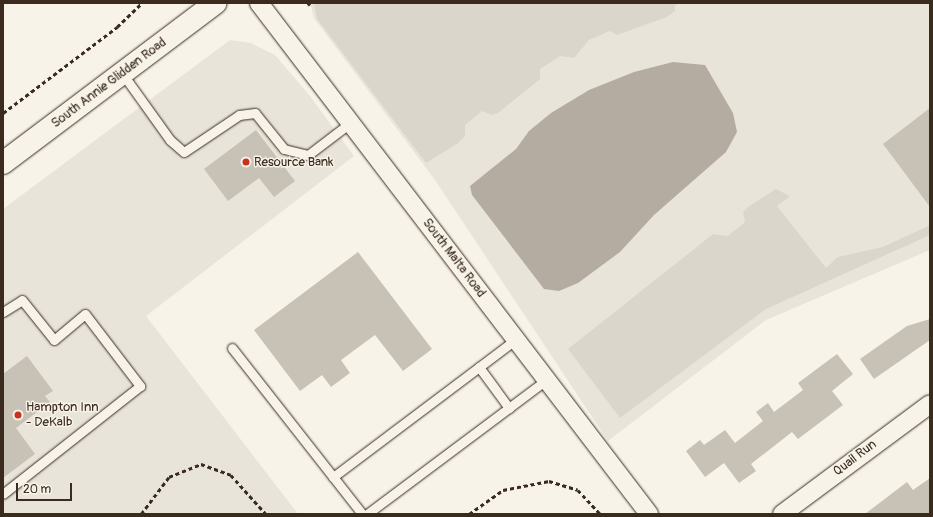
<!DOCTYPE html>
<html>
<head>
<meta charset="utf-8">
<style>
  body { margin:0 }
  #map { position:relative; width:933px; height:517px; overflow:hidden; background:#f7f3e8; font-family:Pangolin,sans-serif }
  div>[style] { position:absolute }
  .built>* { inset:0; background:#e9e4d9 }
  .green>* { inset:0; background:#dbd6cb }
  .water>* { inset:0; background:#b4aca0 }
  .building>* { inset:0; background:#c8c1b6 }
  .path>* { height:2.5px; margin-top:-1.25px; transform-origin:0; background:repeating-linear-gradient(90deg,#3b2a1e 0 4px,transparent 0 7px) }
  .roads { filter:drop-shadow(0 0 1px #3b2a1e) drop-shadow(0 0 1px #3b2a1e) }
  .lane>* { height:9px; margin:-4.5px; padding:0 4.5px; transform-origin:4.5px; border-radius:4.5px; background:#f7f3e8 }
  .street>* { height:18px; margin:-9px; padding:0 9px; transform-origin:9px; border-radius:9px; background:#f7f3e8 }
  .secondary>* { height:22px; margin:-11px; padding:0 11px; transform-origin:11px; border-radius:11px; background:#f7f3e8 }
  .dots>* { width:11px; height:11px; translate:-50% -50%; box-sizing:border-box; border:2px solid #f7f3e8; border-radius:50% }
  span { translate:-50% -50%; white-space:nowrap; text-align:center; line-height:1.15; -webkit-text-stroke:3px #f7f3e8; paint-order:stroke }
  .street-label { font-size:13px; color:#3b2a1e }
  .poi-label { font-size:13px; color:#3b2a1e }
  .left { translate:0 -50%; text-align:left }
  .frame { position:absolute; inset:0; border:4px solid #3b2a1e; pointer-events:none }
  .scale { position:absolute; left:16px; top:483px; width:56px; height:18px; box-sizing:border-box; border:2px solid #3b2a1e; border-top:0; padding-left:5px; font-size:12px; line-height:14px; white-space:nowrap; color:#3b2a1e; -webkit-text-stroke:3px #f7f3e8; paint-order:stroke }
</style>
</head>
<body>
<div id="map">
  <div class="built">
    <i style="clip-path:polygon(310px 3px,930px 3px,930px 250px,766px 320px,608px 441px,435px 180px,314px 18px)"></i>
    <i style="clip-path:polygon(230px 40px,251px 43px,275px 55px,310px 96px,354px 156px,146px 316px,298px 514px,3px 514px,3px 209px)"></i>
  </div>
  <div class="green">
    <i style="clip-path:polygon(314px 3px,681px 3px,675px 5px,675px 11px,667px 17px,617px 35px,610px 31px,589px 40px,574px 58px,560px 56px,540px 69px,540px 79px,498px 113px,491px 115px,482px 111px,465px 125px,465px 136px,458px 143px,426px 163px,317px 19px)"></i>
    <i style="clip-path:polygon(776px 189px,790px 196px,777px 206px,826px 268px,838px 257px,883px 247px,930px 225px,930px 235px,766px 309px,620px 418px,568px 349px,713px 234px,728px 236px,745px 222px,743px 212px,748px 207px)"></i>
  </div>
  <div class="water">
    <i style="clip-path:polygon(673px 62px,705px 65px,733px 113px,737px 132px,726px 152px,654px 215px,620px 252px,578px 283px,559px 291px,544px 289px,472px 195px,470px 186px,516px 149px,529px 131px,551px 113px,589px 90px,634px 72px)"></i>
  </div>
  <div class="building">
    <i style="clip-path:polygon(930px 108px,930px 207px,883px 144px)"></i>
    <i style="clip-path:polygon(256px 130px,295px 181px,274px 197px,259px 178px,228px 201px,204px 169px)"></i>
    <i style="clip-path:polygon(358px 252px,432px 349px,403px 371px,375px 335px,341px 360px,350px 373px,331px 387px,322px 375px,300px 391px,254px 330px)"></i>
    <i style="clip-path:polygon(930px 319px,930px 340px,874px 379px,860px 359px,907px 326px)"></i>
    <i style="clip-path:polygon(837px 354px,853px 374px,832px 391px,843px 405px,798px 439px,792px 432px,751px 464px,756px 471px,739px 483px,724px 463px,705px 477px,686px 451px,700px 440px,704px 445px,725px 430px,735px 443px,763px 421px,756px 412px,768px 403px,774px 412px,803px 390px,798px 383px)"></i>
    <i style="clip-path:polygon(27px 356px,53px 391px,45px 396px,50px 402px,16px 428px,35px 454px,3px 478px,3px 374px)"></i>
    <i style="clip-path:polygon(930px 478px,930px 514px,865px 514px,907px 482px,913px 490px)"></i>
  </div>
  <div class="path">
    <i style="left:308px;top:3px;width:3px;rotate:45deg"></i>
    <i style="left:3px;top:113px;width:143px;rotate:-37deg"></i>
    <i style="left:117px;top:27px;width:35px;rotate:-44deg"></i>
    <i style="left:141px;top:514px;width:46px;rotate:-52.9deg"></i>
    <i style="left:169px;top:477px;width:35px;rotate:-22deg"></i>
    <i style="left:201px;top:464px;width:32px;rotate:20deg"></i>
    <i style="left:231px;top:475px;width:52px;rotate:48.1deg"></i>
    <i style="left:469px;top:514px;width:42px;rotate:-35.2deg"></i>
    <i style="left:503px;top:490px;width:47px;rotate:-11.1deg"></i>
    <i style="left:549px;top:481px;width:30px;rotate:17deg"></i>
    <i style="left:578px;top:490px;width:33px;rotate:47deg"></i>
  </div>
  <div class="roads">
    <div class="lane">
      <i style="left:122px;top:73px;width:82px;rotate:54.4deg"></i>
      <i style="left:170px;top:140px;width:18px;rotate:41deg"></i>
      <i style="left:184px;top:152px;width:66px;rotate:-33.9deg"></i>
      <i style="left:239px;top:115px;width:16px;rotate:-7deg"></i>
      <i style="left:255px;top:113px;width:46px;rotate:51.1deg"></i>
      <i style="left:284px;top:149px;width:25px;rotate:14deg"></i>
      <i style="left:308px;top:155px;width:53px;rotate:-37.3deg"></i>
      <i style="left:3px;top:312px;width:22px;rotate:-32deg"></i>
      <i style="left:22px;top:300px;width:51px;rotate:51.3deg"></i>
      <i style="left:54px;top:340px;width:40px;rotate:-40deg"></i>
      <i style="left:85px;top:314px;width:91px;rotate:52.6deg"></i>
      <i style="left:140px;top:386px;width:174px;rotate:141.8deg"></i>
      <i style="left:232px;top:348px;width:211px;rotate:51.9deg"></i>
      <i style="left:479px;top:367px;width:51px;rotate:53.8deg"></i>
      <i style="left:333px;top:477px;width:229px;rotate:-37deg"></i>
      <i style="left:367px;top:514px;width:222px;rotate:-36.8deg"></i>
    </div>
    <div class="street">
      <i style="left:259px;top:3px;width:643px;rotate:52.65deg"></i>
      <i style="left:782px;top:514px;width:184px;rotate:-36.6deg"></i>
    </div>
    <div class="secondary">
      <i style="left:3px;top:163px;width:266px;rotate:-37deg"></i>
    </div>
  </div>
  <div class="dots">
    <i style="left:246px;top:162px;background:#c8321e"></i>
    <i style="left:18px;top:415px;background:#c8321e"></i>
  </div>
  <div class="street-label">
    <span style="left:109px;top:83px;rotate:-37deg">South Annie Glidden Road</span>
    <span style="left:454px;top:258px;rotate:53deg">South Malta Road</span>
    <span style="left:855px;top:458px;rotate:-37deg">Quail Run</span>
  </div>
  <div class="poi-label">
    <span class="left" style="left:254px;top:162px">Resource Bank</span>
    <span class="left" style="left:26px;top:415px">Hampton Inn<br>- DeKalb</span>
  </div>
  <div class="frame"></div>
  <div class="scale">20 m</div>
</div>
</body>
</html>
